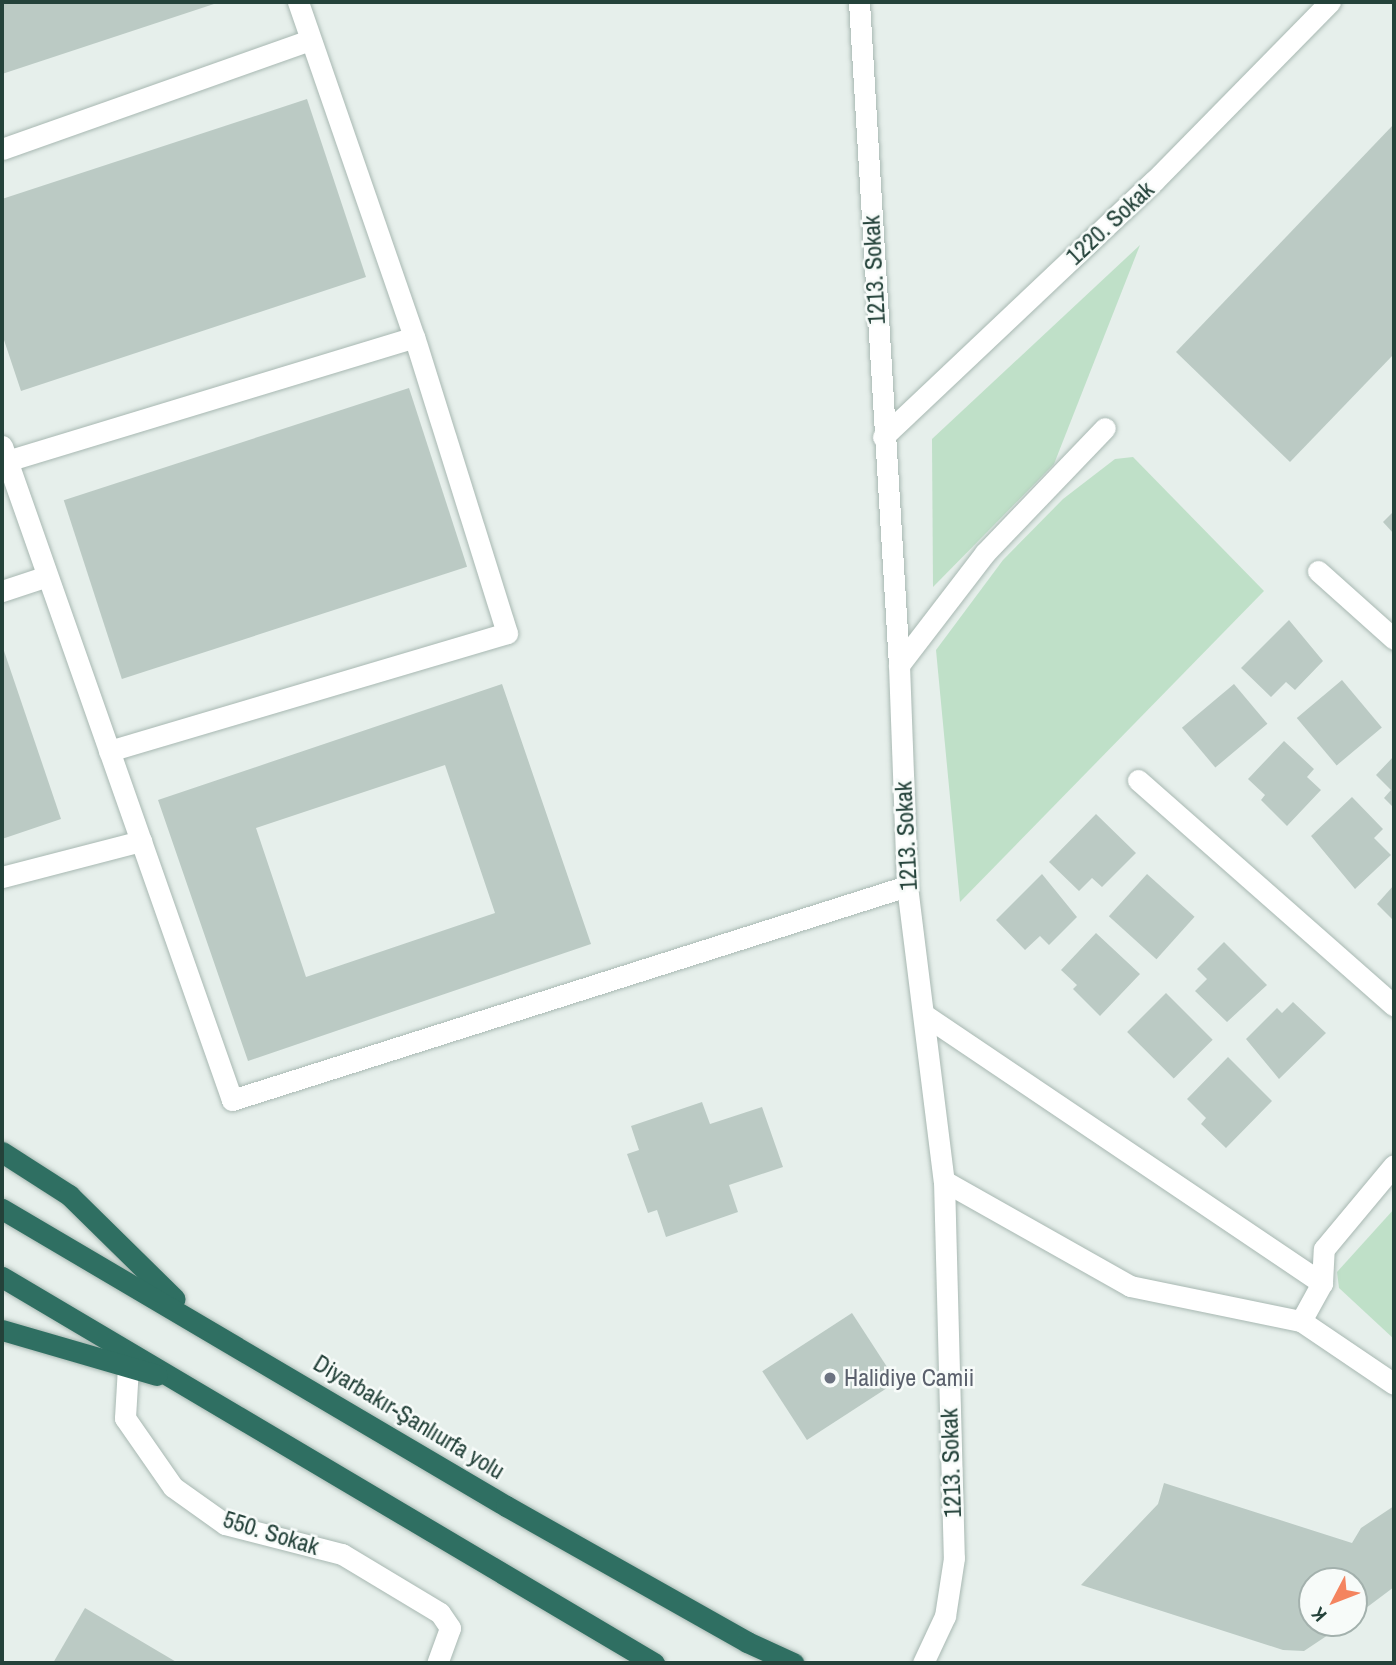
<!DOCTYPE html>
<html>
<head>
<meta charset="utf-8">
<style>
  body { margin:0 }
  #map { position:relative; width:1396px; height:1665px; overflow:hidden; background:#e6efeb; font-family:"Archivo Narrow",sans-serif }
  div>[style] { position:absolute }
  .green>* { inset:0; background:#bfe0c8 }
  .building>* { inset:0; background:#bbcac4; transform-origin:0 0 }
  .roads { filter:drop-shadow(0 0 2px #a8b8b2) drop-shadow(0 0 2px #a8b8b2) }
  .minor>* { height:21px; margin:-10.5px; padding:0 10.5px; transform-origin:10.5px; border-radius:10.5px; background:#fff }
  .highway>* { height:21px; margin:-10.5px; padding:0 10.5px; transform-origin:10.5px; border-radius:10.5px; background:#2f6f62 }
  .dots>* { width:19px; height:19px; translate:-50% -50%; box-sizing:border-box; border:4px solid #f7fbf9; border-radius:50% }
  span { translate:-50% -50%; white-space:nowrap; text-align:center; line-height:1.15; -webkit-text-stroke:5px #f7fbf9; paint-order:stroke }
  .street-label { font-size:24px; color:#24423a }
  .worship-label { font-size:24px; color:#5b616d }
  .left { translate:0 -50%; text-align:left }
  .frame { position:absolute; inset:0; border:4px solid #24423a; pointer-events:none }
  .north { position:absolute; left:1298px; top:1567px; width:70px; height:70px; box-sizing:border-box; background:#f7fbf9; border:2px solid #a3b1ad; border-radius:50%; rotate:228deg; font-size:19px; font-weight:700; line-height:28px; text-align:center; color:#24423a }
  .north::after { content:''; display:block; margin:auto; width:24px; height:32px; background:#f4845f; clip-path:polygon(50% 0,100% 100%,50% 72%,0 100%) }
</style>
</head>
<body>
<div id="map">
  <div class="green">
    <i style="clip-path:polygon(1140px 245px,1054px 464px,933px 587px,932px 439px)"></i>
    <i style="clip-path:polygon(1133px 457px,1264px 591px,960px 902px,936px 650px,1003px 560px,1063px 499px,1115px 459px)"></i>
    <i style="clip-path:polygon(1394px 1209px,1394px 1339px,1339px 1288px,1337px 1272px)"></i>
  </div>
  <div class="building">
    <i style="clip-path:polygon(2px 2px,220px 2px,2px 74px)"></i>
    <i style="clip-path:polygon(307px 99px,366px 277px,21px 391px,2px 334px,2px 199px)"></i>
    <i style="clip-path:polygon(1394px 124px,1394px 354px,1290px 462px,1176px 352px)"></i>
    <i style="left:409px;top:388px;width:188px;height:363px;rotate:72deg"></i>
    <i style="clip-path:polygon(1394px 511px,1394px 534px,1383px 522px)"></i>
    <i style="clip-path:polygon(1289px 620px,1323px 661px,1295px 690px,1286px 682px,1271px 697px,1241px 668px)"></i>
    <i style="clip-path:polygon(2px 645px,61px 819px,2px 839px)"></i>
    <i style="left:1342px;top:680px;width:62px;height:59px;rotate:50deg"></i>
    <i style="clip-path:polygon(evenodd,502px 684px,591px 944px,248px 1061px,158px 800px,502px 684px,445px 765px,495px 913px,306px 977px,256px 828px,445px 765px)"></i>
    <i style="left:1234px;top:684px;width:52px;height:68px;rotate:50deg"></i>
    <i style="clip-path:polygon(1284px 741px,1314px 769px,1307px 777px,1321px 790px,1287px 826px,1261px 800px,1265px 795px,1248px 779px)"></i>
    <i style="clip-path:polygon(1394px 756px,1394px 808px,1384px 798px,1391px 790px,1376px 775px)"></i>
    <i style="clip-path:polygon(1352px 797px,1383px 829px,1374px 838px,1391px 855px,1355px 889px,1311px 836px)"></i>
    <i style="clip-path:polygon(1096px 814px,1136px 853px,1102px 887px,1092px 878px,1079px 891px,1049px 862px)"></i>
    <i style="clip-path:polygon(1042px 874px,1077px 917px,1049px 945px,1040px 936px,1025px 950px,996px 920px)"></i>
    <i style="left:1147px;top:874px;width:64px;height:57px;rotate:42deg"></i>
    <i style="clip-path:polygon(1394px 885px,1394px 921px,1377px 904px)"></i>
    <i style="clip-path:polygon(1096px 933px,1140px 974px,1100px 1016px,1073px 989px,1077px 985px,1061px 970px)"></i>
    <i style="clip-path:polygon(1224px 942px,1267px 985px,1227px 1022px,1195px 991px,1207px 979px,1197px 969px)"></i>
    <i style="left:1166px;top:993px;width:66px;height:55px;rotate:45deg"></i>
    <i style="clip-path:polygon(1293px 1002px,1326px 1033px,1279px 1079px,1246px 1039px,1277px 1008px,1282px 1013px)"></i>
    <i style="clip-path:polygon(1228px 1057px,1272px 1101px,1226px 1148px,1201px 1124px,1206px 1118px,1187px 1099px)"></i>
    <i style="clip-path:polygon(702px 1102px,710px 1124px,762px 1107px,783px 1167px,729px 1185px,738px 1212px,666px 1237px,657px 1210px,648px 1213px,627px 1154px,639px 1150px,631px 1126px)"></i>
    <i style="left:852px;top:1313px;width:82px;height:107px;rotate:57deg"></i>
    <i style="clip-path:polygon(1164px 1483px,1352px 1543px,1361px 1528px,1394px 1506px,1394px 1587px,1354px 1617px,1354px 1581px,1312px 1581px,1312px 1623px,1346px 1623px,1304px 1651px,1283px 1650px,1081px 1585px,1158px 1504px)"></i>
    <i style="clip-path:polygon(85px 1608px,178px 1663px,53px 1663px)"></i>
  </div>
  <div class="roads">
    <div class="minor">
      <i style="left:859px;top:2px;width:664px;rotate:86.55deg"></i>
      <i style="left:899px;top:665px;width:221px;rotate:87.9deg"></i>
      <i style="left:907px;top:886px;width:297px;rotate:82.9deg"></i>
      <i style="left:944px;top:1181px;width:377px;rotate:88.5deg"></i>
      <i style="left:954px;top:1558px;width:59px;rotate:98.8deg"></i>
      <i style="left:945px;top:1616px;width:52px;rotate:115.1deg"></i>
      <i style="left:2px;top:149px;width:327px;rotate:-19.5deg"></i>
      <i style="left:883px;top:437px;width:373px;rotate:-43.4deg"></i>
      <i style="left:1154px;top:181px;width:251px;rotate:-45.5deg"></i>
      <i style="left:2px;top:446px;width:693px;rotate:70.62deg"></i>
      <i style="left:232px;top:1100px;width:708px;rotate:-17.59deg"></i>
      <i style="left:7px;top:461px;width:425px;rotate:-16.9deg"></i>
      <i style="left:1318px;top:571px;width:102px;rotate:41.8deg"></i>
      <i style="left:2px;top:591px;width:47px;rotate:-18.4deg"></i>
      <i style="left:899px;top:665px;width:141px;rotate:-52.5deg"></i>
      <i style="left:985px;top:553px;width:173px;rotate:-46.2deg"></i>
      <i style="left:109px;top:751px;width:415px;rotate:-16.5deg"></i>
      <i style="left:507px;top:633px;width:310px;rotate:-107.4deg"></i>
      <i style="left:414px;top:337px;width:355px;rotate:-109.1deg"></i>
      <i style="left:1138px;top:780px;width:341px;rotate:41.4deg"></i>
      <i style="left:2px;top:877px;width:144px;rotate:-14.5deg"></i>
      <i style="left:926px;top:1016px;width:478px;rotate:34deg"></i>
      <i style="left:944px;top:1181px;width:214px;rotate:29.4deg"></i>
      <i style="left:1130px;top:1286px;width:175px;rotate:11.6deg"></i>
      <i style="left:1301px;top:1321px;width:112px;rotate:34.1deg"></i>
      <i style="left:1301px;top:1321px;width:43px;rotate:-61.1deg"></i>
      <i style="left:1322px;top:1283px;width:34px;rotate:-87deg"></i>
      <i style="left:1324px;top:1249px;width:109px;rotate:-50.2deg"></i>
      <i style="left:128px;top:1367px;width:51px;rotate:93.4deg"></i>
      <i style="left:125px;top:1418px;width:84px;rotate:55.2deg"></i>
      <i style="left:173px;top:1487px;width:64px;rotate:35.4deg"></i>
      <i style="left:225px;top:1524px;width:121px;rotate:14.4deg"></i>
      <i style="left:342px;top:1554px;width:114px;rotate:31deg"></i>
      <i style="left:440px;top:1613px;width:18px;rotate:56deg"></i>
      <i style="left:450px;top:1628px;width:37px;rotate:110deg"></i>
    </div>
    <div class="highway">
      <i style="left:2px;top:1152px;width:80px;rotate:32.7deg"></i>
      <i style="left:69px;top:1195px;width:148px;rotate:44.5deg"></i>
      <i style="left:2px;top:1209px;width:585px;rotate:30.51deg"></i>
      <i style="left:506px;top:1506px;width:277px;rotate:29.4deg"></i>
      <i style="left:747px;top:1642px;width:51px;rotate:24.5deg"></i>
      <i style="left:2px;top:1277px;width:758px;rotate:30.63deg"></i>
      <i style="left:2px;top:1330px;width:161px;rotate:16.2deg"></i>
    </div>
  </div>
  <div class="dots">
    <i style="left:830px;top:1378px;background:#6b7280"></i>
  </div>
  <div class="street-label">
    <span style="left:1110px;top:223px;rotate:-43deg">1220. Sokak</span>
    <span style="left:874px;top:270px;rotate:-93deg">1213. Sokak</span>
    <span style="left:906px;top:836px;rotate:-93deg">1213. Sokak</span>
    <span style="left:409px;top:1417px;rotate:31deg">Diyarbakır-Şanlıurfa yolu</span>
    <span style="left:951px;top:1463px;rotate:-92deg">1213. Sokak</span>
    <span style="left:271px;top:1533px;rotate:17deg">550. Sokak</span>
  </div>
  <div class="worship-label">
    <span class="left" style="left:844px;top:1378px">Halidiye Camii</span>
  </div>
  <div class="frame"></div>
  <div class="north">K</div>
</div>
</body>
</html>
